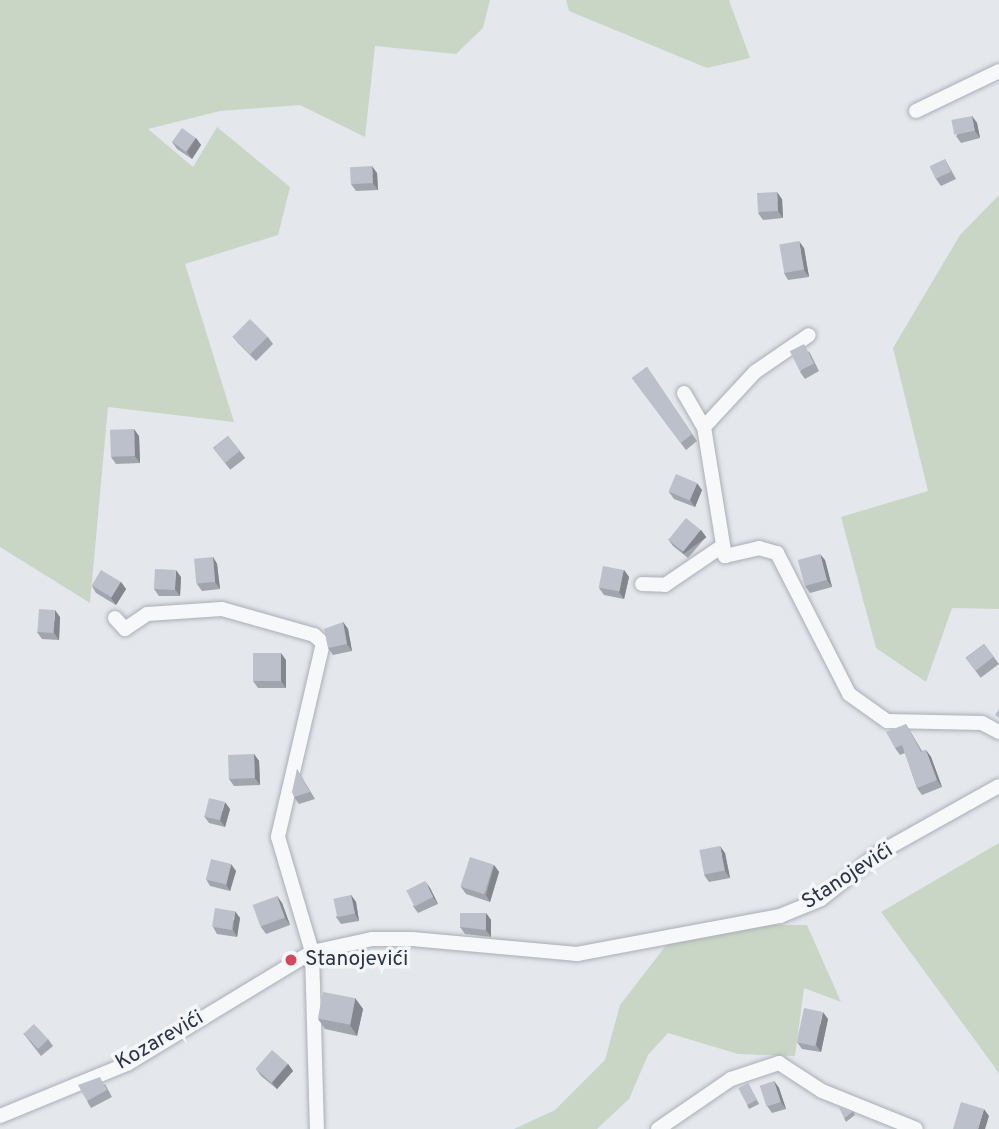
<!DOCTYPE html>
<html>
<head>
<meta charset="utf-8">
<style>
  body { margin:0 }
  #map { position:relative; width:999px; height:1129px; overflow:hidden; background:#e4e7ec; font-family:Overpass,sans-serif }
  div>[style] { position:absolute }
  .green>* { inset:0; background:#c9d6c5 }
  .roads { filter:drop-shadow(0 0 2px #a9aeb7) drop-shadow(0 0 2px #a9aeb7) }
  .minor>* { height:14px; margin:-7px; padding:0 7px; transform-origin:7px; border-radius:7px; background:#f7f8fa }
  .wall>* { inset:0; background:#a1a5ae; transform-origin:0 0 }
  .shaded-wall>* { inset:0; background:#83868d; transform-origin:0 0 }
  .building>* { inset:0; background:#bbc0ca; transform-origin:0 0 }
  .dots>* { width:19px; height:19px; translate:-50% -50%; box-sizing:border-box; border:4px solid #f4f6f9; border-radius:50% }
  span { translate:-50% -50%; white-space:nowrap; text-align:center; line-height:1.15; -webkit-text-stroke:7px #f4f6f9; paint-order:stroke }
  .street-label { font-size:21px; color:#2b3445 }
  .poi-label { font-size:21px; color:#2b3445 }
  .left { translate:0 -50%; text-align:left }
</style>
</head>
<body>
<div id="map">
  <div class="green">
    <i style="clip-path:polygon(0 0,490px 0,483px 28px,456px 54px,375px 46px,365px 137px,300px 105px,220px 111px,148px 129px,193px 167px,217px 127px,290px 187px,278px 235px,185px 264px,234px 422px,108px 407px,90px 603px,0 547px)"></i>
    <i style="clip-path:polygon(566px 0,729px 0,750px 58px,707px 68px,569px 11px)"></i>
    <i style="clip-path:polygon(999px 195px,999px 609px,952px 608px,926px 682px,876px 648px,841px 517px,928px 491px,893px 348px,960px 235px)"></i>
    <i style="clip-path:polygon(999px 843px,999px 1073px,881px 912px)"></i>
    <i style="clip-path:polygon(751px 925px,807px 925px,841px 1002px,804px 988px,795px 1056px,738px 1054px,668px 1033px,648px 1055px,629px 1099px,597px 1129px,514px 1129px,555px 1110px,605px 1060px,620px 1005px,668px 943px)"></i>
  </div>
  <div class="roads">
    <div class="minor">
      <i style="left:916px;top:111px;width:92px;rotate:-25.7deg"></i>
      <i style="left:684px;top:393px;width:39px;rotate:60deg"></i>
      <i style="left:704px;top:427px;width:131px;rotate:80.8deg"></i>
      <i style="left:725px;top:556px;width:35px;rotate:-13deg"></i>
      <i style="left:759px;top:548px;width:19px;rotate:16deg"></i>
      <i style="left:777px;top:553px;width:158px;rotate:62.9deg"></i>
      <i style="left:849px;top:694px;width:47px;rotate:35.4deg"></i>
      <i style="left:887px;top:721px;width:95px;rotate:1.2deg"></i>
      <i style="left:982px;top:723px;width:19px;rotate:28deg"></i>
      <i style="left:704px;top:427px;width:75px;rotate:-47.2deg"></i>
      <i style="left:755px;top:372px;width:65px;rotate:-34.4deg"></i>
      <i style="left:642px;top:584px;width:23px;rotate:2deg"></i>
      <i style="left:665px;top:585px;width:68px;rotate:-34.2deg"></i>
      <i style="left:115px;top:618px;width:15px;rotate:48deg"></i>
      <i style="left:125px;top:629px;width:27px;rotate:-34deg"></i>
      <i style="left:147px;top:614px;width:75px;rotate:-3.8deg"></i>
      <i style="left:222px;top:609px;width:96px;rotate:15.8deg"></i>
      <i style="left:314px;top:635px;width:12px;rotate:42deg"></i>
      <i style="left:323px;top:643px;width:199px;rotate:103.1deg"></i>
      <i style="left:278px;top:837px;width:120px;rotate:73.5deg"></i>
      <i style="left:312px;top:952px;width:177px;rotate:88.4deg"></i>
      <i style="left:0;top:1116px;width:137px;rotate:-22.3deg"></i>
      <i style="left:127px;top:1064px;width:216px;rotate:-31.2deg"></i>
      <i style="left:312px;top:952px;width:61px;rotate:-12.2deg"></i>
      <i style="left:372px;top:939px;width:40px"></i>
      <i style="left:412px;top:939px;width:166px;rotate:5.2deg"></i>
      <i style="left:577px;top:954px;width:207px;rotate:-10.6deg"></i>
      <i style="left:780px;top:916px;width:44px;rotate:-22.5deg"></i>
      <i style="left:821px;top:899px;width:74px;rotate:-38.4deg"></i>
      <i style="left:879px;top:853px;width:137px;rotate:-29.2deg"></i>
      <i style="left:658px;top:1129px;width:88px;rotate:-34.4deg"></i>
      <i style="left:731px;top:1079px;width:51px;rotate:-18.4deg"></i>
      <i style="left:779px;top:1063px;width:51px;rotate:33.1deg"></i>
      <i style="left:822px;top:1091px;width:101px;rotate:22deg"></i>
    </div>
  </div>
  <div class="wall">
    <i style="clip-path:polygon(972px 116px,977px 123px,980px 138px,961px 143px,956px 136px)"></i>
    <i style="clip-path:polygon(196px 138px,201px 145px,192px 159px,177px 149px,172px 142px)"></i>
    <i style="clip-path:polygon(945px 159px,956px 179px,941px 186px,936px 179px)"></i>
    <i style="clip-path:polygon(377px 173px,378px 190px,356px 191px,351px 184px)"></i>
    <i style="clip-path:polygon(782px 199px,783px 218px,763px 220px,758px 213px)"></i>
    <i style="clip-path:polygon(804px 248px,809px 277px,788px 280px,784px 273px)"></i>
    <i style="clip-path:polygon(233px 337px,268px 337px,273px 344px,256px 361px,238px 343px)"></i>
    <i style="clip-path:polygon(809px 351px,819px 371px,805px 379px,800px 372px)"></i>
    <i style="clip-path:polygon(647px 367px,697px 441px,686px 450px,632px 378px)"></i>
    <i style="clip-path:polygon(139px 436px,140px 463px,116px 464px,111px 457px)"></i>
    <i style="left:228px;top:436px;width:28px;height:19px;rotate:52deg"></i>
    <i style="clip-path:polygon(702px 490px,695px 507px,674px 499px,669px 492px)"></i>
    <i style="clip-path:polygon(701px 530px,706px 537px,688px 558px,673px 546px,668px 539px)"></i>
    <i style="clip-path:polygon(213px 557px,217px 564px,220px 589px,202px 591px,197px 584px)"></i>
    <i style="clip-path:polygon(825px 560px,832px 587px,810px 593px,805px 586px)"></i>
    <i style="clip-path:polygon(624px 570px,629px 577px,624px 599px,604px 595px,599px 588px)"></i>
    <i style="clip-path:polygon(181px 577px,180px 596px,159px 596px,154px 589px)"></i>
    <i style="clip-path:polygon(121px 582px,126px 589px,116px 605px,96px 593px,92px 586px)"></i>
    <i style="clip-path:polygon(60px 617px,59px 640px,42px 639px,37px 632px)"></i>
    <i style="clip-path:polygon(343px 622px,348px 629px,352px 651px,333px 655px,328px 648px)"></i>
    <i style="left:984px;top:644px;width:25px;height:23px;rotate:53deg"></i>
    <i style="clip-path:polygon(286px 660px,286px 688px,258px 688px,253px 681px)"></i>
    <i style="clip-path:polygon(906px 724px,922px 751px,926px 750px,931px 757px,942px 787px,922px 795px,917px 788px,905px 753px,900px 755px,895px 748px)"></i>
    <i style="clip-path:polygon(254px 754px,259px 761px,260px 785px,234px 786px,229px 779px)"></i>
    <i style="clip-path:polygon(297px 769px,315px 799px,299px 804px,294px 797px)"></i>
    <i style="clip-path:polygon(230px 809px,225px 827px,209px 823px,204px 816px)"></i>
    <i style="clip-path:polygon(725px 853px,730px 878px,709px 882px,704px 875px)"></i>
    <i style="clip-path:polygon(494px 865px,499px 872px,490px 902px,466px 894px,461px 887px)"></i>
    <i style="clip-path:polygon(236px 871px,230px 891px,210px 886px,206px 879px)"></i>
    <i style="clip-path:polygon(430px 888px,438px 904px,418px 913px,413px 906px)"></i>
    <i style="clip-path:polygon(351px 895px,356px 902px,359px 921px,341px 924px,336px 917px)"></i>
    <i style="clip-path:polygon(277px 896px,282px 903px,290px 925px,266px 934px,261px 927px)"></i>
    <i style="clip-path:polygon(486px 913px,491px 920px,491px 937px,465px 934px,460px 927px)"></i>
    <i style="clip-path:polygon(240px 918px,237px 937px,217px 934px,213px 927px)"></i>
    <i style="clip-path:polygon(355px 998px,363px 1009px,357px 1036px,325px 1029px,318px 1019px)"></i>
    <i style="clip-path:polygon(828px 1019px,821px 1052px,802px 1049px,797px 1042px)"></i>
    <i style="clip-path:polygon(23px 1033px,48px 1039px,53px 1046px,41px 1056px)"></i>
    <i style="clip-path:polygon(288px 1064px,293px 1071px,277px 1089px,261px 1076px,256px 1069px)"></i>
    <i style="clip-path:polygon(774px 1081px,779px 1088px,786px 1109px,772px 1113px,767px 1106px)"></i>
    <i style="clip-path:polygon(748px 1083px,759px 1104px,749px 1109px,747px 1105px)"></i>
    <i style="clip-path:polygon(105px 1084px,112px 1097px,91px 1108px,87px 1101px)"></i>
    <i style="clip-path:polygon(853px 1111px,855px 1115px,846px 1122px,844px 1118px)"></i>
  </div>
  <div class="shaded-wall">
    <i style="clip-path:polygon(972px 116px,977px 123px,980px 138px,975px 131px)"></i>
    <i style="clip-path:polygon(196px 138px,201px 145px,192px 159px,187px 152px)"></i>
    <i style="clip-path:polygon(372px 166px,377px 173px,378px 190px,373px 183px)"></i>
    <i style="clip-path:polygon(777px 192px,782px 199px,783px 218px,778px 211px)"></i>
    <i style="clip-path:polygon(799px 241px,804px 248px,809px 277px,804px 270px)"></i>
    <i style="clip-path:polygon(134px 429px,139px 436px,140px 463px,135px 456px)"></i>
    <i style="clip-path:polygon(697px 483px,702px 490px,695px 507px,690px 500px)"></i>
    <i style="left:701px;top:530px;width:9px;height:28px;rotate:54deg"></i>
    <i style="clip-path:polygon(820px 554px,825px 560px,832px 587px,827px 580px)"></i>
    <i style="clip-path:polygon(213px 557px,217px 564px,220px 589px,215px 582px)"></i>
    <i style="clip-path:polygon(176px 570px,181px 577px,180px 596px,175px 589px)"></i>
    <i style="clip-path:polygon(624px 570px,629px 577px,624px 599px,619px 592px)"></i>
    <i style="clip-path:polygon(121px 582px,126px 589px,116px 605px,111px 598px)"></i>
    <i style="clip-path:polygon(55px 610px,60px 617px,59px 640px,54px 633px)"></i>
    <i style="clip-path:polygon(343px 622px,348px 629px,352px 651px,347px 644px)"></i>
    <i style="clip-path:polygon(281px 653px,286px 660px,286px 688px,281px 681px)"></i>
    <i style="clip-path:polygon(926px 750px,931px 757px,942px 787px,937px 780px)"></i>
    <i style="clip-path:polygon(254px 754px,259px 761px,260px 785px,255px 778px)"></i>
    <i style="clip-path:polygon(225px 802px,230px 809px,225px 827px,220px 820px)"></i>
    <i style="clip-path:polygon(720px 846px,725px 853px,730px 878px,725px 871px)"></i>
    <i style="clip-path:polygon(231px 864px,236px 871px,230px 891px,226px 884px)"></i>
    <i style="clip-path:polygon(494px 865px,499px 872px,490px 902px,486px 895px)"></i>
    <i style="clip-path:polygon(425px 881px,430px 888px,438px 904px,433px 897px)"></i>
    <i style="clip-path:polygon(351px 895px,356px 902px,359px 921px,355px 914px)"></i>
    <i style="clip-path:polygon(277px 896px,282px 903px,290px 925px,285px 918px)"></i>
    <i style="clip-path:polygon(235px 911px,240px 918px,237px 937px,233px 930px)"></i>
    <i style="clip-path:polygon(486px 913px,491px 920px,491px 937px,486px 930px)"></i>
    <i style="clip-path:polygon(355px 998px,363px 1009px,357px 1036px,350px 1025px)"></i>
    <i style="clip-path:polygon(823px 1012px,828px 1019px,821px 1052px,816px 1045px)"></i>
    <i style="clip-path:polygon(288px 1064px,293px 1071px,277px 1089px,272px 1083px)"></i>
    <i style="clip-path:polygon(774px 1081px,779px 1088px,786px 1109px,781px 1102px)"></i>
    <i style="clip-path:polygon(984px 1109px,989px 1116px,985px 1129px,978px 1129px)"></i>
  </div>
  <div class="building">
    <i style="left:972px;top:116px;width:15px;height:21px;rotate:79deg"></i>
    <i style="left:182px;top:128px;width:17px;height:17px;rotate:36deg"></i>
    <i style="left:945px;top:159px;width:14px;height:17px;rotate:65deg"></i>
    <i style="left:372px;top:166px;width:17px;height:22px;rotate:87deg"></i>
    <i style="left:777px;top:192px;width:19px;height:20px;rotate:87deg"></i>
    <i style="left:799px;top:241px;width:29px;height:20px;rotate:80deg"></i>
    <i style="left:250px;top:319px;width:25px;height:25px;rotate:45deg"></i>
    <i style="left:804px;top:344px;width:22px;height:16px;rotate:63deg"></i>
    <i style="clip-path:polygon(647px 367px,692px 434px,681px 443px,632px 378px)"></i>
    <i style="left:134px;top:429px;width:27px;height:24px;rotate:88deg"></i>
    <i style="left:228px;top:436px;width:19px;height:19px;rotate:51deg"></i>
    <i style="left:676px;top:474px;width:23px;height:19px;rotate:23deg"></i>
    <i style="left:686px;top:518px;width:19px;height:28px;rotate:39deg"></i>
    <i style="left:820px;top:554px;width:27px;height:23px;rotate:75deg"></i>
    <i style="left:213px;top:557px;width:25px;height:19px;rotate:85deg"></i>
    <i style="left:603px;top:566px;width:21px;height:22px;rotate:11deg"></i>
    <i style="left:155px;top:569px;width:21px;height:20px;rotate:3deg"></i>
    <i style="left:101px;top:570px;width:23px;height:18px;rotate:31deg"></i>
    <i style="left:39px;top:609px;width:16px;height:23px;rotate:4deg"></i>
    <i style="clip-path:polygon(343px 622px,347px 644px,328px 648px,324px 629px)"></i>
    <i style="left:984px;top:644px;width:16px;height:23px;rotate:52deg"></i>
    <i style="left:253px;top:653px;width:28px;height:28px"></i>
    <i style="clip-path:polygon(999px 709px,999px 718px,995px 715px)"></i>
    <i style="clip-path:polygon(906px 724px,921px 752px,926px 750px,937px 780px,917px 788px,902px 745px,895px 748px,886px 732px)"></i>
    <i style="left:254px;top:754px;width:24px;height:26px;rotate:88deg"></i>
    <i style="clip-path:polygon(297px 769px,310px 792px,294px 797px,292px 792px)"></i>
    <i style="left:209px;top:798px;width:16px;height:19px;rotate:14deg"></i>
    <i style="left:720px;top:846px;width:25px;height:21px;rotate:79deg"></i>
    <i style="left:470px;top:857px;width:25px;height:31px;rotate:18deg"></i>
    <i style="left:211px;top:859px;width:21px;height:21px;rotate:14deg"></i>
    <i style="left:425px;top:881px;width:18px;height:21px;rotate:63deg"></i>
    <i style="left:351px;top:895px;width:19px;height:18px;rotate:78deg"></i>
    <i style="left:277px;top:896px;width:23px;height:26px;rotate:70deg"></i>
    <i style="left:215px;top:908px;width:20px;height:19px;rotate:9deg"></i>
    <i style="clip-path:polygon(460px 913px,486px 913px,486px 930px,460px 927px)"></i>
    <i style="left:323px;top:992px;width:33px;height:27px;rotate:11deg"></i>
    <i style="left:804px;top:1008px;width:19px;height:35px;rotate:12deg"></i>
    <i style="left:34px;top:1024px;width:21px;height:14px;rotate:47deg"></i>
    <i style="left:272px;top:1050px;width:21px;height:25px;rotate:41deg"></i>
    <i style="clip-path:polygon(100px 1077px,107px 1090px,87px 1101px,78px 1085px)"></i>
    <i style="left:774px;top:1081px;width:22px;height:15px;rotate:72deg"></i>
    <i style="left:748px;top:1083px;width:19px;height:11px;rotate:62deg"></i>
    <i style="clip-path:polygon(961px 1102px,984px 1109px,978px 1129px,953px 1129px)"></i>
    <i style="clip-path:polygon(838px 1105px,853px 1111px,844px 1118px)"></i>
  </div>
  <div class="dots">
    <i style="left:291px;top:960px;background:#d1495b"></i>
  </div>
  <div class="street-label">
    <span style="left:848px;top:877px;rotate:-33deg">Stanojevići</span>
    <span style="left:160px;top:1041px;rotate:-30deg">Kozarevići</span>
  </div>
  <div class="poi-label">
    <span class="left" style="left:305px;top:960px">Stanojevići</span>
  </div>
</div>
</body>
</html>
